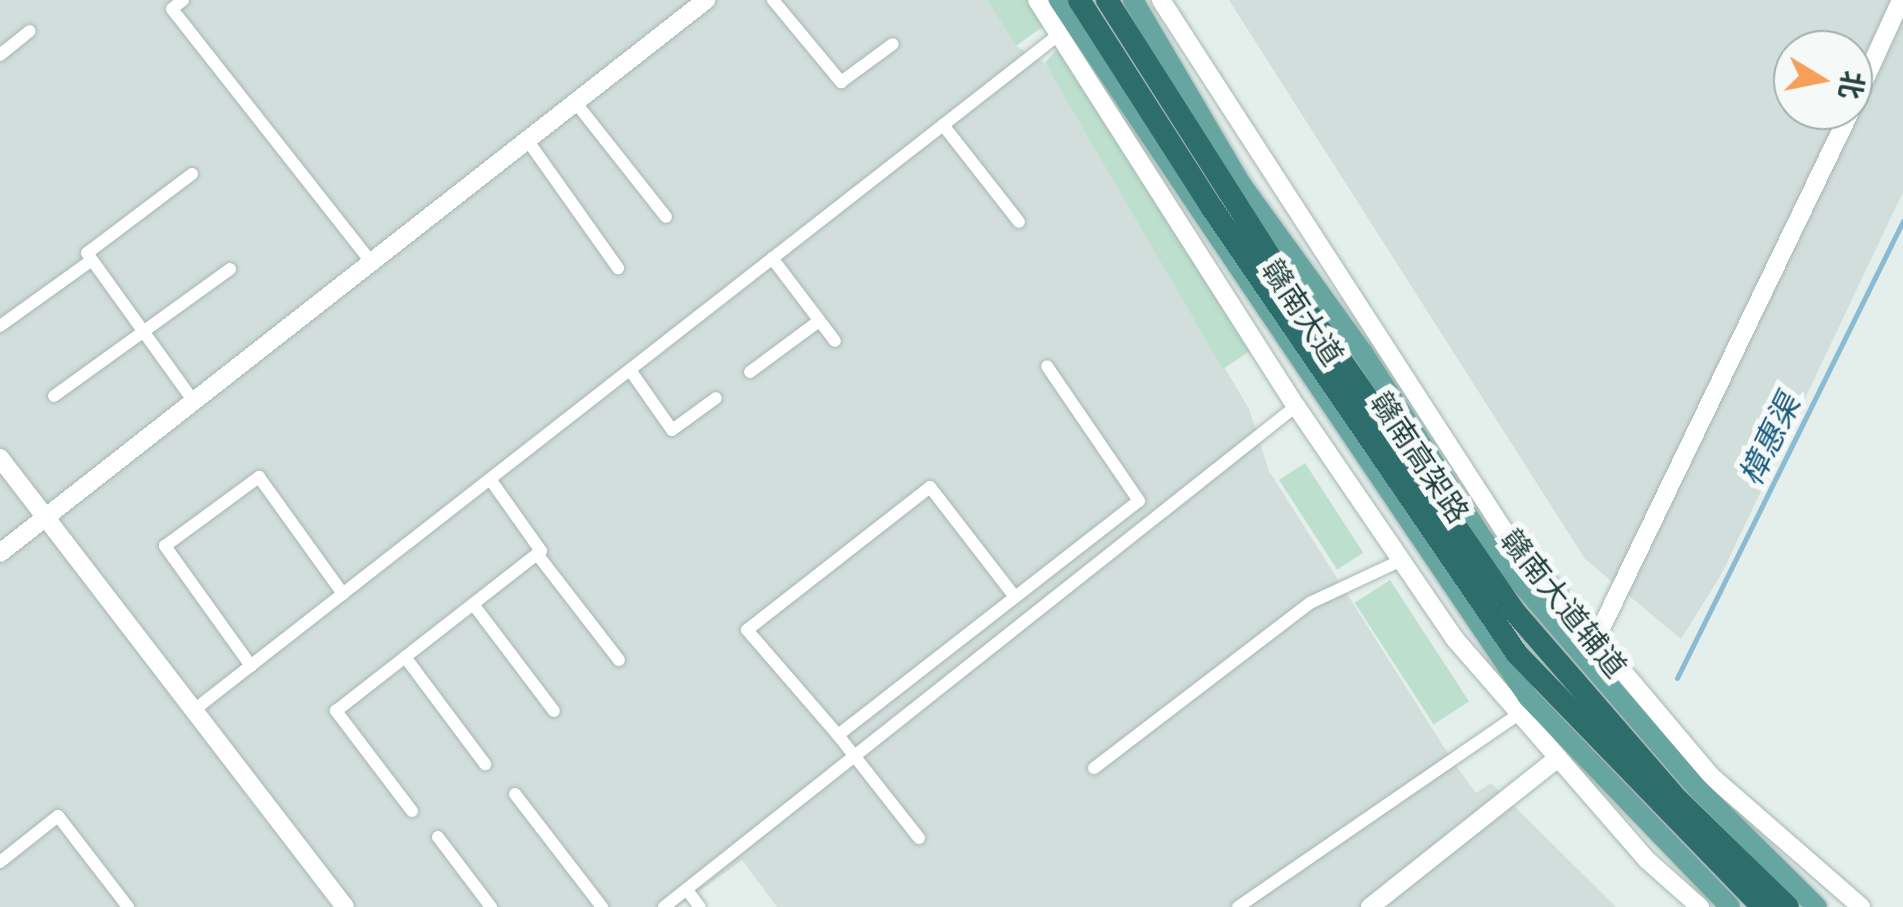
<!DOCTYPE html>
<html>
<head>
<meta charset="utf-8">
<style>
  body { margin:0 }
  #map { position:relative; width:1903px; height:907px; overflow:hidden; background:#e4eeeb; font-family:Roboto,"Noto Sans SC",sans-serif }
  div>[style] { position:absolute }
  .built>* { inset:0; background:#d2dedb }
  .green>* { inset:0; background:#bce0cd; transform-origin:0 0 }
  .stream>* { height:5px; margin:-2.5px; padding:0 2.5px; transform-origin:2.5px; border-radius:2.5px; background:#8abbd4 }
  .roads { filter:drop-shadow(0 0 2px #a6b7b4) drop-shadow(0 0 2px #a6b7b4) }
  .street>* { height:12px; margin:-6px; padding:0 6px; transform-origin:6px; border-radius:6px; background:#fff }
  .secondary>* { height:18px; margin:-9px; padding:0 9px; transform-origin:9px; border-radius:9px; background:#fff }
  .primary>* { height:20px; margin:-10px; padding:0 10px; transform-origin:10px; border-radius:10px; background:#67a5a1 }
  .highway>* { height:22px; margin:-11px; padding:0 11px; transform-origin:11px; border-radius:11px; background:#2d6e6d }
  span { translate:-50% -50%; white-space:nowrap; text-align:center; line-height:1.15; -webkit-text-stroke:10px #f5faf8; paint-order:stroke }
  .street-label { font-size:30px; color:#22413e }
  .water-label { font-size:32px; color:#1a5b7f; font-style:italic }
  .north { position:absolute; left:1773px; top:30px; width:100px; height:100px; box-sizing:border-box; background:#f5faf8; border:2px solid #a1b0ae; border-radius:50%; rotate:100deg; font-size:28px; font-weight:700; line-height:40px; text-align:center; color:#22413e }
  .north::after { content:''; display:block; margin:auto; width:35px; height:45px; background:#f79e59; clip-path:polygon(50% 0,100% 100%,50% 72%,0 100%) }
</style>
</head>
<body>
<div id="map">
  <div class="built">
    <i style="clip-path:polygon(0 0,987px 0,1016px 46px,1045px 63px,1249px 409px,1269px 471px,1454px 763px,1476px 793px,1491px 783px,1616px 907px,777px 907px,742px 860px,678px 907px,0 907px)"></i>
    <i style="clip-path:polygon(evenodd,1229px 0,1903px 0,1903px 192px,1722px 573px,1681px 639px,1585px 559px,1229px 0,1793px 50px,1853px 50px,1853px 110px,1793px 110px,1793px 50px)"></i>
  </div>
  <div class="green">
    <i style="clip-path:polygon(987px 0,1029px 0,1045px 25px,1016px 46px)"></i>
    <i style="clip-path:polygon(1057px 49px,1250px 351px,1223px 369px,1045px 63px)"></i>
    <i style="left:1305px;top:463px;width:107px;height:31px;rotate:57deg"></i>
    <i style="left:1390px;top:580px;width:145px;height:42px;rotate:57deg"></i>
  </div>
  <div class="stream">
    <i style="left:1677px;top:678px;width:510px;rotate:-63.69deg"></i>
  </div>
  <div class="roads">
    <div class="street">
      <i style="left:183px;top:0;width:14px;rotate:141deg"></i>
      <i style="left:172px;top:9px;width:323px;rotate:51.8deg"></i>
      <i style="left:773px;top:0;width:107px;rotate:50.3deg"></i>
      <i style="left:841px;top:82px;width:64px;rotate:-36.2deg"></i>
      <i style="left:0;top:55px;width:38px;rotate:-39deg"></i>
      <i style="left:576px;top:103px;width:145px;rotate:51.7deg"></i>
      <i style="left:943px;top:125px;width:123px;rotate:51.9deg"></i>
      <i style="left:528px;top:141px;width:156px;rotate:54.7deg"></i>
      <i style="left:192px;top:174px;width:131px;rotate:143deg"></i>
      <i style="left:87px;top:253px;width:183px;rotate:54.3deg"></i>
      <i style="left:772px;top:258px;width:104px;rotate:52.8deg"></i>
      <i style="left:0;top:326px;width:113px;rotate:-35.7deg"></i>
      <i style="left:630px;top:370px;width:73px;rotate:55deg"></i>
      <i style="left:672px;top:430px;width:54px;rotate:-36deg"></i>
      <i style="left:750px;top:372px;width:86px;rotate:-36.5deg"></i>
      <i style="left:54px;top:396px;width:217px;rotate:-35.8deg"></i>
      <i style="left:537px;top:554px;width:134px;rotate:52.3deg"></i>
      <i style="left:473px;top:604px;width:134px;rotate:52.9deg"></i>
      <i style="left:405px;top:657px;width:134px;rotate:53.2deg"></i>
      <i style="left:251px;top:666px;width:148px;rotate:-125.6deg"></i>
      <i style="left:165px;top:546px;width:117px;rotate:-36.3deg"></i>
      <i style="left:259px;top:477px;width:144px;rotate:54.3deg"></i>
      <i style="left:194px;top:710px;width:1095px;rotate:-37.99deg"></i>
      <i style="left:838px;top:735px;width:139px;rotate:-130.9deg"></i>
      <i style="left:747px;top:630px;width:232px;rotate:-38deg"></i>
      <i style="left:930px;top:487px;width:139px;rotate:52.3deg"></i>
      <i style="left:1094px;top:768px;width:272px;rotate:-37.4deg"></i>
      <i style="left:1310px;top:603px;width:102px;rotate:-25.1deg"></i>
      <i style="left:515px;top:794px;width:143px;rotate:52.4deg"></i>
      <i style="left:412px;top:811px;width:126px;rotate:-127.2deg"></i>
      <i style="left:336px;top:711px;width:260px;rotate:-38deg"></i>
      <i style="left:541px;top:551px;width:88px;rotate:-125.3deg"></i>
      <i style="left:438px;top:837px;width:88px;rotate:52.9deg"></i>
      <i style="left:919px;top:838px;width:131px;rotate:-128.2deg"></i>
      <i style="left:838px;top:735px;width:381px;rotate:-37.9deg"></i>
      <i style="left:1139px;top:501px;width:163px;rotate:-124.3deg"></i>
      <i style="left:0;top:862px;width:74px;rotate:-38.4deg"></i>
      <i style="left:58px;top:816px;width:115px;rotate:52.4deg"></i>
      <i style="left:687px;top:890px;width:21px;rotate:53deg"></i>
      <i style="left:664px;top:907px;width:806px;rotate:-38.4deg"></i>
      <i style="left:1238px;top:907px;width:342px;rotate:-34.5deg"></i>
    </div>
    <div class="secondary">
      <i style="left:1037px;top:0;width:482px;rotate:57.5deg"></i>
      <i style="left:1296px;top:406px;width:281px;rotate:55.7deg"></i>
      <i style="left:1454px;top:638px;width:294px;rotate:49deg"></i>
      <i style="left:1647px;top:860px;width:71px;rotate:41.6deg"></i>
      <i style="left:1161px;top:0;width:630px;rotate:57.12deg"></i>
      <i style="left:1503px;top:529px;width:323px;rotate:49.9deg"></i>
      <i style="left:1711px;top:776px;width:199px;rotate:41.1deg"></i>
      <i style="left:1853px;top:105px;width:115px;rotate:-65.4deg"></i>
      <i style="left:0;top:458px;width:566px;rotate:52.46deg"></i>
      <i style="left:0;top:553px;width:897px;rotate:-38.07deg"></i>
      <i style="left:1594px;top:643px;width:592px;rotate:-64.26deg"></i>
      <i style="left:1370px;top:907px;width:240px;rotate:-38.4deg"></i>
    </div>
    <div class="primary">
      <i style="left:1059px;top:0;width:840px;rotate:56.06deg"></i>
      <i style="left:1528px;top:697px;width:291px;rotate:46.1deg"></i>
      <i style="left:1133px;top:0;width:213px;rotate:59.6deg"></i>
      <i style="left:1241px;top:184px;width:208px;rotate:54.2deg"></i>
      <i style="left:1363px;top:353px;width:220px;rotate:57.2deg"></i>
      <i style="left:1482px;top:538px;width:333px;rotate:49.3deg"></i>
      <i style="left:1699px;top:790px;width:166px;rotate:44.8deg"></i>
    </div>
    <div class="highway">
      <i style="left:1079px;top:0;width:247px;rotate:57.4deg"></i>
      <i style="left:1212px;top:208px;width:540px;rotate:55.63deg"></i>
      <i style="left:1517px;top:654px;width:352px;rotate:45.9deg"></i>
      <i style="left:1107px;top:0;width:308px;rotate:57.6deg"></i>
      <i style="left:1272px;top:260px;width:426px;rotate:55.4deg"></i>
      <i style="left:1514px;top:611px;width:250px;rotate:49.1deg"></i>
      <i style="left:1678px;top:800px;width:153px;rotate:44.2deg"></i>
    </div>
  </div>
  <div class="street-label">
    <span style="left:1302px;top:313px;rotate:56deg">赣南大道</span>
    <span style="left:1419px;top:458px;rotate:56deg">赣南高架路</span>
    <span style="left:1563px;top:604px;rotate:51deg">赣南大道辅道</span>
  </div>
  <div class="water-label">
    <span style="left:1770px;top:440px;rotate:-64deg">樟惠渠</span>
  </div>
  <div class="north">北</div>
</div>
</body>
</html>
